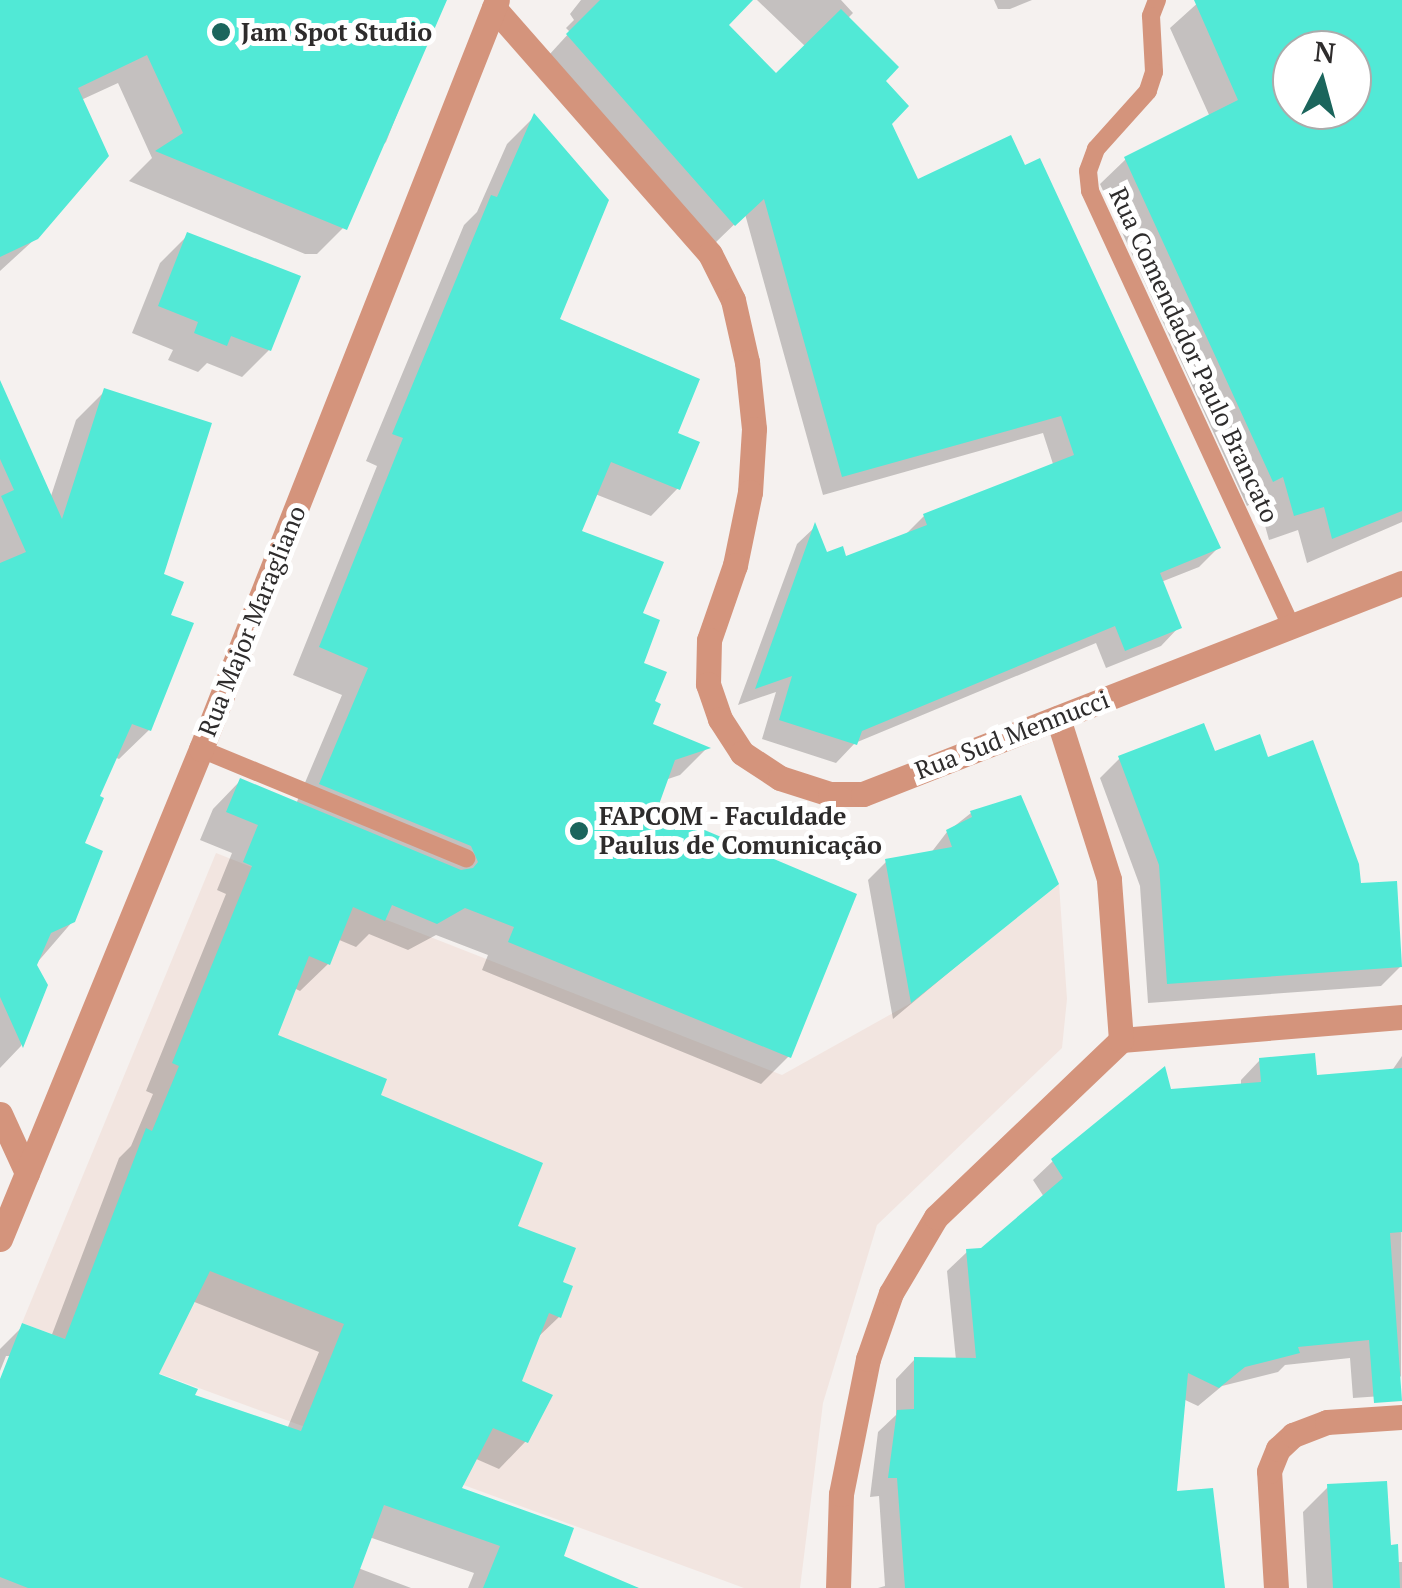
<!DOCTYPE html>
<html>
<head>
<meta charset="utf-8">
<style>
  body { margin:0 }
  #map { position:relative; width:1402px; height:1588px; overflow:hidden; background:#f5f1ef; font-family:"PT Serif",serif }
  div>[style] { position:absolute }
  .built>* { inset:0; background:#f2e5e0 }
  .shadow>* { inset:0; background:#0003 }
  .building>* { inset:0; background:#51e9d6 }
  .lane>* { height:18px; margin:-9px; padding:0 9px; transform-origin:9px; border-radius:9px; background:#d4947c }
  .street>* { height:25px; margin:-12.5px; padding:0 12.5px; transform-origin:12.5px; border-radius:12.5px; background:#d4947c }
  .dots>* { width:28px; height:28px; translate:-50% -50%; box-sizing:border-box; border:5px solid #fff; border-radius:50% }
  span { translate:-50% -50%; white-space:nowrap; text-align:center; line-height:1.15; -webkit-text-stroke:10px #fff; paint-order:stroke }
  .poi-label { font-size:25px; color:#2e2c2c; font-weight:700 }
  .left { translate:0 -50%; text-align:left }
  .street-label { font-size:25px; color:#2e2c2c }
  .north { position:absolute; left:1272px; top:30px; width:100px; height:100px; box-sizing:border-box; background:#fff; border:2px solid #ababab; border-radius:50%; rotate:6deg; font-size:28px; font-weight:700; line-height:40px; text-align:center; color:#2e2c2c }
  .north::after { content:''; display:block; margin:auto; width:35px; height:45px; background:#1b655c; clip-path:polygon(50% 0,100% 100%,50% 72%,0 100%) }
</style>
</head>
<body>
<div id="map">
  <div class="built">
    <i style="clip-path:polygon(216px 853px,782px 1075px,911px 1003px,1059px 884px,1067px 999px,1062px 1048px,877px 1225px,823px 1403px,800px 1588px,744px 1588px,22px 1323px)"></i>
  </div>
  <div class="shadow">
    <i style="clip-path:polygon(0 0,442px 0,386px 142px,378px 150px,347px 224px,317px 254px,305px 254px,129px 181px,152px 158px,118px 83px,81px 100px,36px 238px,0 271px)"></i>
    <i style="clip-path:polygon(750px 0,726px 25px,776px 77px,806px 47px,757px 0,841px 0,853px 13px,847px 19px,882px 81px,889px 123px,916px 182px,1218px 548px,1199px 567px,1161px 582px,1179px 627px,1161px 646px,1106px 668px,1096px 643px,855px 743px,836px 763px,762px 739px,776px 692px,738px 705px,797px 544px,815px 527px,826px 555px,844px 559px,904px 536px,924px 516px,1053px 464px,1043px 433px,823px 495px,745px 214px,715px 243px,549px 55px,570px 32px,566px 28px,574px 20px,570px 14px,581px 0)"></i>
    <i style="clip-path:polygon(994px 0,1032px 0,1010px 9px,998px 9px)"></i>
    <i style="clip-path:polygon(evenodd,1201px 0,1402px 0,1402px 522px,1307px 563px,1298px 530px,1269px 540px,1258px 500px,1247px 506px,1100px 184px,1126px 159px,1210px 117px,1170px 28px,1201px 0,1292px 50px,1352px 50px,1352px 110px,1292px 110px,1292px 50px)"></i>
    <i style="clip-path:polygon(evenodd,534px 117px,557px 320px,675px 434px,678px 488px,651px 516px,595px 494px,579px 532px,640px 615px,641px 664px,651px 703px,650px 725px,706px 749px,680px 775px,665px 780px,654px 812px,789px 1056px,761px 1084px,482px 970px,488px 955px,436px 935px,408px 950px,369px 934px,356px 947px,337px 939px,328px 964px,300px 991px,294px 988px,275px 1036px,377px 1096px,515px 1227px,559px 1283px,559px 1317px,536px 1339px,518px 1383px,526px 1441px,499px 1469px,474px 1458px,458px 1489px,560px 1558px,638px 1588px,468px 1588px,474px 1573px,369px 1537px,358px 1568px,411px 1588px,0 1588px,0 1385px,12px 1356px,6px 1356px,0 1371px,0 1349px,23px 1326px,51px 1337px,119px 1158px,131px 1146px,153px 1094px,146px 1091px,226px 894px,217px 890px,232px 853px,200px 840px,213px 809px,240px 781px,296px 804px,342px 695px,293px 675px,377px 466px,366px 461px,464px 225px,477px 212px,507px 144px,534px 117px,192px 1301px,319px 1352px,287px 1429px,192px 1396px,156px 1376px,192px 1301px)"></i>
    <i style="clip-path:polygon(188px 235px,269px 350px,242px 377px,207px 363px,198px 372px,168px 360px,173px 350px,132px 333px,160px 263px)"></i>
    <i style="clip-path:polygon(105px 391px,160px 576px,168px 617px,149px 730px,119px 759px,114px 757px,81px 844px,73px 921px,35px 965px,45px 985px,21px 1046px,0 1068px,0 402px,50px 499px,76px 420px)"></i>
    <i style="clip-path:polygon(1120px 758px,1267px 760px,1358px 886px,1401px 966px,1381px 986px,1148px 1003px,1140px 886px,1100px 778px)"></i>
    <i style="clip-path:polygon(971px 813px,1056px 883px,893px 1019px,868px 880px,886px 862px,930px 854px,947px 832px)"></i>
    <i style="clip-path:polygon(1402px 1056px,1401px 1376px,1382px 1396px,1353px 1398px,1350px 1358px,1285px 1365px,1278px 1372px,1222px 1386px,1198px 1406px,1183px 1399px,1174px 1494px,1222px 1588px,878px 1588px,885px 1586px,879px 1496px,870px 1497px,878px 1432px,896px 1415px,896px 1379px,915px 1359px,956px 1360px,947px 1271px,967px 1252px,982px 1250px,1044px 1197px,1033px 1180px,1053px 1161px,1169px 1092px,1241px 1086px,1241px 1080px,1260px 1060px,1314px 1078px,1391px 1072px)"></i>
    <i style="clip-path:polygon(1328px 1487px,1389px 1547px,1396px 1562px,1402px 1562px,1402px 1588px,1307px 1588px,1303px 1512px)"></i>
  </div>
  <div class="building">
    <i style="clip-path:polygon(0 0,447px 0,347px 230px,155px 151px,183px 133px,147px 55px,78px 88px,109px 156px,38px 239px,0 257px)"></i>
    <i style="clip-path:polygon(600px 0,753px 0,729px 25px,776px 73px,841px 9px,899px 67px,886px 81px,909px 106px,892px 124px,918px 179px,1011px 135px,1025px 165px,1040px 158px,1221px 548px,1160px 573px,1182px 628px,1125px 651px,1115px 626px,862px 731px,857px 745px,779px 720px,792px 676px,755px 689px,815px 522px,827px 552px,843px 546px,846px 556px,927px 525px,923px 514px,1074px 455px,1061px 416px,842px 477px,764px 199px,735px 226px,566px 34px)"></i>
    <i style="clip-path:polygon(evenodd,1194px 0,1402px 0,1402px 511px,1332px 539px,1324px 507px,1294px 516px,1283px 477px,1273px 482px,1124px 157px,1238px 100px,1194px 0,1292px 50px,1352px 50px,1352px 110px,1292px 110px,1292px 50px)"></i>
    <i style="clip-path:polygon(evenodd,534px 113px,609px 200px,560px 319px,700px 379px,678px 433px,700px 442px,680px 490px,611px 462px,582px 531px,664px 562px,643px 613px,660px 620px,644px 663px,667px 672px,655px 701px,661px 704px,653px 724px,711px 748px,675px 760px,657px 810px,857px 894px,791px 1058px,508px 942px,514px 927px,465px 908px,437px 924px,392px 905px,385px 921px,353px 907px,330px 965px,309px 956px,278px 1035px,387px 1079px,381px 1095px,543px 1163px,518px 1226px,576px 1248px,563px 1282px,573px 1286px,561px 1318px,549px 1313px,522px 1381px,553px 1395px,528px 1443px,493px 1428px,462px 1488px,574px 1528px,564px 1556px,639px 1588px,483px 1588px,500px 1546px,384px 1505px,353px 1588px,28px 1588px,0 1577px,0 1379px,22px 1323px,65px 1339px,146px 1128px,152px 1131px,179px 1066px,172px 1063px,252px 866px,243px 862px,258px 825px,226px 812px,240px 778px,461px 870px,473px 868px,478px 862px,471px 846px,319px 784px,368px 668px,319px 647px,403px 438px,392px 434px,491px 195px,497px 197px,534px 113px,210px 1271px,344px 1324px,301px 1431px,195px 1395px,198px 1389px,159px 1374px,210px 1271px)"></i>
    <i style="clip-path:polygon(187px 232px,301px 276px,271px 351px,231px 336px,227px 346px,194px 333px,198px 322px,158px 306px)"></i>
    <i style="clip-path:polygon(0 380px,62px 519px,104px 388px,212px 423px,164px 574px,184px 582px,171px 615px,194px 623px,151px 731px,132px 724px,100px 796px,104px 798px,85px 843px,103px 851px,75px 922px,51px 933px,37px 965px,48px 985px,23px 1048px,0 997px,0 563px,26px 552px,1px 496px,14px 490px,0 459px)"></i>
    <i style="clip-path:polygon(1204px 723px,1215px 751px,1260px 734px,1268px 757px,1313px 740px,1359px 864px,1361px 883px,1397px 881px,1402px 967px,1167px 984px,1159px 865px,1118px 756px)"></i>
    <i style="clip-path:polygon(1021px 795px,1059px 884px,911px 1003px,885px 859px,952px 847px,946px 830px,972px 817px,970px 811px)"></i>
    <i style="clip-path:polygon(1315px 1053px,1317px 1075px,1402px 1068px,1402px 1232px,1390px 1233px,1402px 1401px,1374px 1403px,1369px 1340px,1298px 1347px,1300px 1353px,1245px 1367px,1219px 1388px,1188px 1373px,1177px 1491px,1213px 1488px,1225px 1588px,905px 1588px,897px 1478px,888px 1478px,897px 1410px,914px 1409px,914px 1357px,976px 1358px,966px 1249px,981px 1248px,1063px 1178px,1051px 1159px,1165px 1066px,1171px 1089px,1261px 1082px,1259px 1058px)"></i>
    <i style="clip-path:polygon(1387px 1481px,1391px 1545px,1398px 1544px,1400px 1588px,1333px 1588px,1327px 1484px)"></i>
  </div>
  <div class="lane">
    <i style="left:1157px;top:0;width:17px;rotate:111deg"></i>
    <i style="left:1151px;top:16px;width:56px;rotate:86.9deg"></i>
    <i style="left:1154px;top:72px;width:20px;rotate:108deg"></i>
    <i style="left:1148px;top:91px;width:78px;rotate:131.9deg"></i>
    <i style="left:1096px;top:149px;width:23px;rotate:110deg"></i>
    <i style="left:1088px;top:171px;width:20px;rotate:84deg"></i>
    <i style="left:1090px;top:191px;width:479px;rotate:65.2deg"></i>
    <i style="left:201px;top:749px;width:287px;rotate:22.4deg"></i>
  </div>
  <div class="street">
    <i style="left:494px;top:8px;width:327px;rotate:48.7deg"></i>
    <i style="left:710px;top:254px;width:51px;rotate:63.4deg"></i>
    <i style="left:733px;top:300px;width:64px;rotate:77.3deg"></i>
    <i style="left:747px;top:362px;width:67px;rotate:84deg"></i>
    <i style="left:754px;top:429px;width:63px;rotate:93.6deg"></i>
    <i style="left:750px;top:492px;width:75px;rotate:101.6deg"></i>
    <i style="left:735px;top:565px;width:79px;rotate:109.1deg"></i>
    <i style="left:709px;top:640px;width:44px;rotate:91.3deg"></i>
    <i style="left:708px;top:684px;width:37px;rotate:71deg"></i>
    <i style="left:720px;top:719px;width:40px;rotate:57.1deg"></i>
    <i style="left:742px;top:753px;width:45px;rotate:33.3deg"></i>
    <i style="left:780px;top:778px;width:52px;rotate:17.7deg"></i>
    <i style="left:830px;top:794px;width:33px"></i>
    <i style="left:863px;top:794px;width:579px;rotate:-21.38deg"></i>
    <i style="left:1121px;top:1040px;width:282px;rotate:-4.7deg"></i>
    <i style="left:0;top:1114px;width:65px;rotate:65.4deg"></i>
    <i style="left:0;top:1239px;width:530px;rotate:-67.7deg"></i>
    <i style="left:201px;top:749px;width:805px;rotate:-68.44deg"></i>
    <i style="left:838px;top:1588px;width:94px;rotate:-88.2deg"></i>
    <i style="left:841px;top:1494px;width:138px;rotate:-78.7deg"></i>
    <i style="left:868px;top:1359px;width:70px;rotate:-70.8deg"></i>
    <i style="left:891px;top:1293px;width:88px;rotate:-59.4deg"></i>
    <i style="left:936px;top:1217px;width:256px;rotate:-43.7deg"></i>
    <i style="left:1121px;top:1040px;width:161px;rotate:-94.3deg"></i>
    <i style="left:1109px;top:879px;width:169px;rotate:-107.6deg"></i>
    <i style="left:1276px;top:1588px;width:117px;rotate:-93.4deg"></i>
    <i style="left:1269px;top:1471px;width:24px;rotate:-68deg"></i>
    <i style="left:1278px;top:1449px;width:21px;rotate:-43deg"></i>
    <i style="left:1293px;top:1435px;width:36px;rotate:-21deg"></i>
    <i style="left:1327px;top:1422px;width:75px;rotate:-3.8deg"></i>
  </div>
  <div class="dots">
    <i style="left:221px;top:32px;background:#1b655c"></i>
    <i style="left:579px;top:831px;background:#1b655c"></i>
  </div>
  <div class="poi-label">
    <span class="left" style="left:241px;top:32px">Jam Spot Studio</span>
    <span class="left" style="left:599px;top:831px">FAPCOM - Faculdade<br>Paulus de Comunicação</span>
  </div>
  <div class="street-label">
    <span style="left:1194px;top:355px;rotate:65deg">Rua Comendador Paulo Brancato</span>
    <span style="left:252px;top:621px;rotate:-68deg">Rua Major Maragliano</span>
    <span style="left:1012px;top:735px;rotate:-21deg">Rua Sud Mennucci</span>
  </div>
  <div class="north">N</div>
</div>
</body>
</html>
